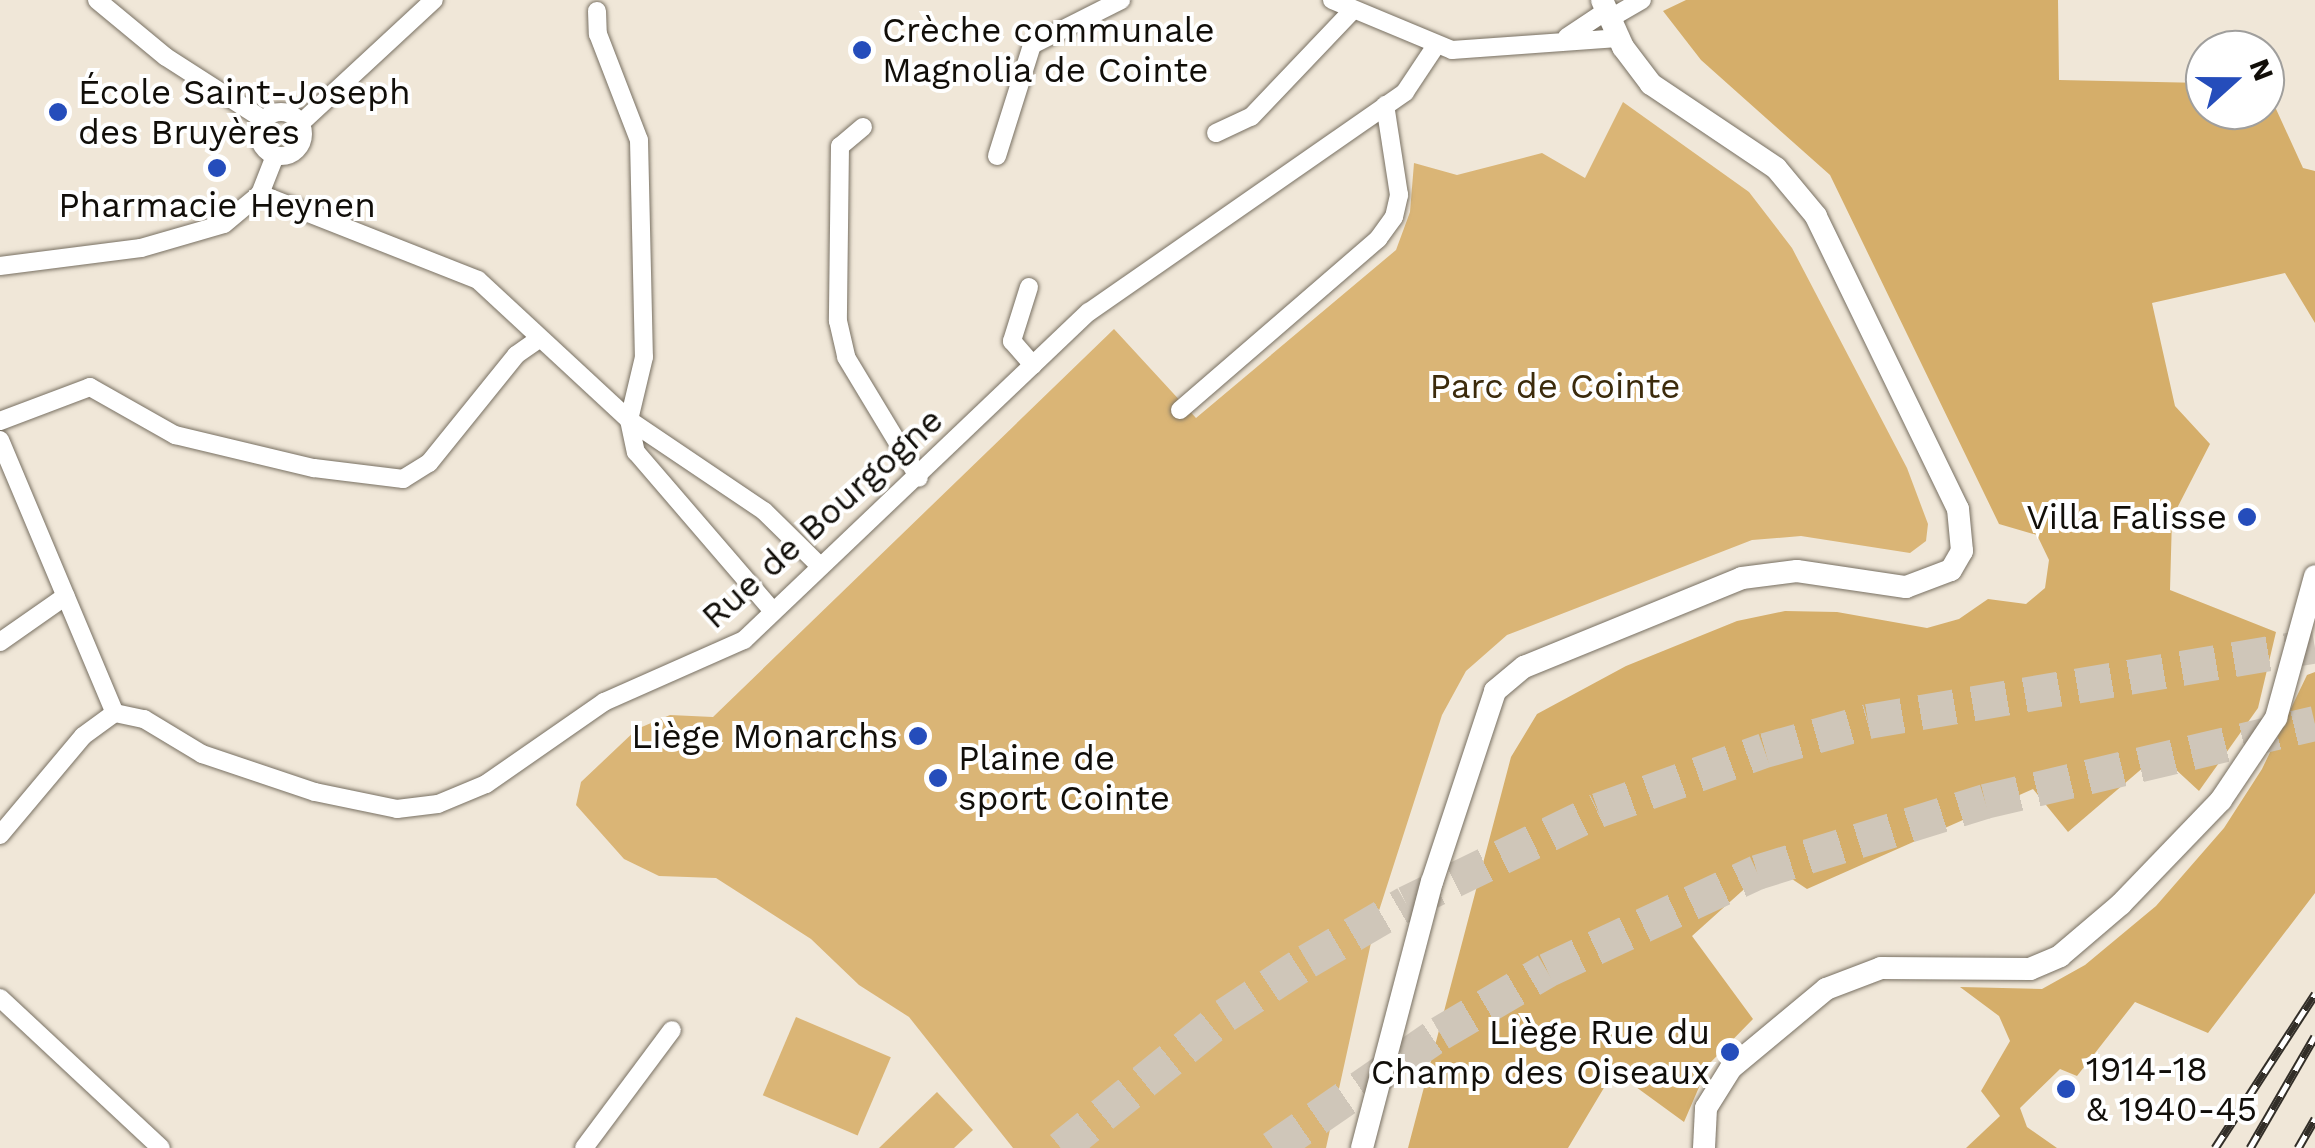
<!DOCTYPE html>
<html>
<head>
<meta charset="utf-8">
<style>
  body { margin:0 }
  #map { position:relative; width:2315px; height:1148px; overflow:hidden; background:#f0e7d8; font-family:"Work Sans",sans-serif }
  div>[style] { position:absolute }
  .green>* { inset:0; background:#dab576; transform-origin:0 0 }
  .forest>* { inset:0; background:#d5ae6a }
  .motorway-tunnel>* { height:35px; margin-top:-17.5px; transform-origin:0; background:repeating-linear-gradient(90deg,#cfc6b9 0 35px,transparent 0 53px) }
  .roads { filter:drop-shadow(0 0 2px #787062) drop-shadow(0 0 2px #787062) }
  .minor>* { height:18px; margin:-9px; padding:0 9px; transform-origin:9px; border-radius:9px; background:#fff }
  .minor>.ring { margin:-9px; padding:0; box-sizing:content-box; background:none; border:18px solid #fff; border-radius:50% }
  .tertiary>* { height:22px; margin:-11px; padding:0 11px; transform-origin:11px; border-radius:11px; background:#fff }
  .rail>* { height:9px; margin-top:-4.5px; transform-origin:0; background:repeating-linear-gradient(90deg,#fff 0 15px,#322e28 0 30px); box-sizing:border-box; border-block:2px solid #322e28 }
  .dots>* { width:28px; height:28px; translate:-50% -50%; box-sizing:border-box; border:5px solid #fff; border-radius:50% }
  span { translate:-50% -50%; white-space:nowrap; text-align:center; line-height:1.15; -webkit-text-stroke:8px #fff; paint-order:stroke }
  .poi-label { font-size:35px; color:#110e09 }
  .left { translate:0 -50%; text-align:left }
  .right { translate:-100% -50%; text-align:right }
  .park-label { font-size:35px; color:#3c2b0c }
  .street-label { font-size:35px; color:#110e09 }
  .north { position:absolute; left:2185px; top:30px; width:100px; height:100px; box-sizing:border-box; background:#fff; border:2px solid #a09f9d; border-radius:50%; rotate:69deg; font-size:28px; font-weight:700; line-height:40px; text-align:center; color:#110e09 }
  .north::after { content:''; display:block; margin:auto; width:35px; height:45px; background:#254dbb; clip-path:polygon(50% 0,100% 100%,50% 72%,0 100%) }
</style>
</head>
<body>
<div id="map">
  <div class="green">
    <i style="clip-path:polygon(1623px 102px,1749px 192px,1792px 248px,1907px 468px,1928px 524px,1926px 541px,1910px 553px,1801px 536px,1752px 540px,1507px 635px,1466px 671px,1442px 715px,1376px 920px,1326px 1148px,1013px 1148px,909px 1017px,859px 985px,811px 939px,716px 878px,659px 876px,624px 859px,576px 805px,581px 782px,637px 729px,670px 715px,713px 717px,1114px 329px,1196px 418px,1396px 250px,1410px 212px,1414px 163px,1457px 175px,1542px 153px,1585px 178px)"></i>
    <i style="left:796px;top:1017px;width:103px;height:85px;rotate:23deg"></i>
    <i style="clip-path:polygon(937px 1092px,973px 1130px,954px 1148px,879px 1148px)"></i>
  </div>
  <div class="forest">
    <i style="clip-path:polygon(1686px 0,2058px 0,2059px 80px,2205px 83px,2205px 110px,2265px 110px,2265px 97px,2271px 98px,2303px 168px,2315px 171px,2315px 323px,2285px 273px,2152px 303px,2175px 406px,2210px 444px,2172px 518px,2170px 590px,2276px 632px,2258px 708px,2199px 791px,2159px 754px,2068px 832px,2033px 789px,1807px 889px,1771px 865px,1692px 936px,1753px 1019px,1709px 1064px,1684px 1122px,1614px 1071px,1568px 1148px,1408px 1148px,1511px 757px,1537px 714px,1626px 666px,1737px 621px,1785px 611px,1837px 612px,1927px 628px,1959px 619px,1988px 599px,2026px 604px,2045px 588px,2049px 560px,2037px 535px,1999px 524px,1830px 175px,1701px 60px,1663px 11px)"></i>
    <i style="clip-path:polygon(2315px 672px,2315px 893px,2208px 1033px,2135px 1002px,2077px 1076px,2060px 1069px,2020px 1108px,2027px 1127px,2057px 1148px,1966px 1148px,2000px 1116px,1981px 1091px,2010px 1041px,1999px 1016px,1960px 987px,2042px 989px,2085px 965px,2156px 906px,2224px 828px,2262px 769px,2307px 675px)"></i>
  </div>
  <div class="motorway-tunnel">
    <i style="left:1061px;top:1148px;width:211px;rotate:-39deg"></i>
    <i style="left:1225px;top:1015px;width:98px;rotate:-33.4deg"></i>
    <i style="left:1307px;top:961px;width:115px;rotate:-30.4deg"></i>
    <i style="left:1406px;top:903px;width:213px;rotate:-25.8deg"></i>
    <i style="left:1598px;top:810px;width:177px;rotate:-19.8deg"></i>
    <i style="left:1765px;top:750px;width:107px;rotate:-15.7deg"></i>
    <i style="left:1868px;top:721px;width:453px;rotate:-9.6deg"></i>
    <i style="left:1273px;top:1148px;width:203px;rotate:-34.6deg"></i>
    <i style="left:1440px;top:1033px;width:124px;rotate:-30.5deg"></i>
    <i style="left:1547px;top:970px;width:232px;rotate:-25deg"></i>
    <i style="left:1757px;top:872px;width:239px;rotate:-17.3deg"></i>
    <i style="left:1985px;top:801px;width:339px;rotate:-13.3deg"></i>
  </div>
  <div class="roads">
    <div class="minor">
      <i style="left:97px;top:0;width:89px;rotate:39.6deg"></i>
      <i style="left:166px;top:57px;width:117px;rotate:32.7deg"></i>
      <i style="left:1332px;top:0;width:130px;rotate:22.6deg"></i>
      <i style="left:1452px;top:50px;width:166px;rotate:-4.1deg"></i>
      <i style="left:597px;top:11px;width:23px;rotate:88deg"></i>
      <i style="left:598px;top:34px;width:114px;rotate:68.9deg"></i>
      <i style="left:639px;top:140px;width:217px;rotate:88.7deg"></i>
      <i style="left:644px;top:357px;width:65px;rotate:103.4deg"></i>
      <i style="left:1609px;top:19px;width:38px;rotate:-30deg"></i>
      <i style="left:1567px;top:37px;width:47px;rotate:-33.7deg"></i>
      <i class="ring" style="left:259px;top:112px;width:26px;height:26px"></i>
      <i style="left:301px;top:123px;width:181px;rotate:-42.8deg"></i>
      <i style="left:863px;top:127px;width:30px;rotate:140deg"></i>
      <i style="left:840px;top:146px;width:175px;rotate:90.7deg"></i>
      <i style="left:838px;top:321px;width:37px;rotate:77deg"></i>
      <i style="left:846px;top:357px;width:141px;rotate:58.9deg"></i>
      <i style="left:1216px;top:133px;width:38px;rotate:-25deg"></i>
      <i style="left:1251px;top:117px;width:146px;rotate:-46.4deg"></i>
      <i style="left:997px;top:156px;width:116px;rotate:-72.5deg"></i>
      <i style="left:1032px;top:45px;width:100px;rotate:-26.8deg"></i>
      <i style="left:260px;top:194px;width:234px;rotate:21.5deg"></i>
      <i style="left:478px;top:280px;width:206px;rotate:42.8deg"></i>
      <i style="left:629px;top:420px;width:163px;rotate:34deg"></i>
      <i style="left:764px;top:511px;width:74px;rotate:44.5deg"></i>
      <i style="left:0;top:266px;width:142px;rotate:-7.3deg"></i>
      <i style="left:141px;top:248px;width:86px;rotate:-16.1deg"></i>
      <i style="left:224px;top:224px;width:47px;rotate:-39.8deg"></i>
      <i style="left:260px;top:194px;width:41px;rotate:-68.5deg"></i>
      <i style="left:1029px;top:287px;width:57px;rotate:107.5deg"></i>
      <i style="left:1012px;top:341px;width:32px;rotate:49deg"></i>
      <i style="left:1180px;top:410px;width:262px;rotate:-40.8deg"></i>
      <i style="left:1378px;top:239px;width:27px;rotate:-54deg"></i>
      <i style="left:1394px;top:217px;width:23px;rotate:-77deg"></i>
      <i style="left:1399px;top:195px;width:91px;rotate:-98.8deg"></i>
      <i style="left:629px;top:420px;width:33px;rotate:78deg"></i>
      <i style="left:636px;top:452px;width:207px;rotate:49.3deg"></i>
      <i style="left:0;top:421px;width:96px;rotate:-20.7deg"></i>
      <i style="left:90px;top:387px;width:98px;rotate:29.5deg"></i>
      <i style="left:175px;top:435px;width:143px;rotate:13.4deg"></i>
      <i style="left:314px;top:468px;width:90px;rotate:7deg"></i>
      <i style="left:403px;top:479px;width:31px;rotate:-32deg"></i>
      <i style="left:429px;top:463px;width:139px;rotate:-51.1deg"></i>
      <i style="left:516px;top:355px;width:29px;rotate:-35deg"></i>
      <i style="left:0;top:440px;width:296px;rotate:67.2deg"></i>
      <i style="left:0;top:642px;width:80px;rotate:-34.9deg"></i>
      <i style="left:0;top:835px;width:129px;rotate:-50deg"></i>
      <i style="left:83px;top:736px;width:39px;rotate:-36deg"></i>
      <i style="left:115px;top:713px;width:30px;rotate:12deg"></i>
      <i style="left:144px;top:719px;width:68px;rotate:31.1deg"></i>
      <i style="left:202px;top:754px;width:119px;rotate:18.6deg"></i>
      <i style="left:315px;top:792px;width:84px;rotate:11.7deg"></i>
      <i style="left:397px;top:809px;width:41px;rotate:-7deg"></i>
      <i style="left:438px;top:804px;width:52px;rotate:-22.6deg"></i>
      <i style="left:486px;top:784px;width:144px;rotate:-34.8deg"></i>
      <i style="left:604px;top:702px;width:153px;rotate:-23.9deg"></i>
      <i style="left:744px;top:640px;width:476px;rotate:-43.6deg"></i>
      <i style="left:1089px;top:312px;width:385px;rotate:-34.8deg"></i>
      <i style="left:1405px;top:92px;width:54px;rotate:-56.3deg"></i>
      <i style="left:0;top:998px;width:220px;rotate:43deg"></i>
      <i style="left:584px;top:1148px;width:147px;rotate:-53.3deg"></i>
    </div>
    <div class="tertiary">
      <i style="left:1362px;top:1148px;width:275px;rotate:-75.3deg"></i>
      <i style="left:1432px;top:882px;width:201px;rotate:-71.7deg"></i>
      <i style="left:1495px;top:691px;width:38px;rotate:-40deg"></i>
      <i style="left:1524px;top:667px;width:235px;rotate:-22.2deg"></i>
      <i style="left:1742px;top:578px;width:55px;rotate:-7.3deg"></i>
      <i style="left:1797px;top:571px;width:110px;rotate:8.4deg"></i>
      <i style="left:1906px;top:587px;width:48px;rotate:-20.7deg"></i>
      <i style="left:1951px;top:570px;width:22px;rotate:-60deg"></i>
      <i style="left:1962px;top:551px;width:42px;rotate:-95.4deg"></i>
      <i style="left:1958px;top:509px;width:326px;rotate:-115.9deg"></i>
      <i style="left:1816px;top:216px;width:62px;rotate:-129.8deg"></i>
      <i style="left:1776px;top:168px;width:151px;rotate:-146.1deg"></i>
      <i style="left:1651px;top:84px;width:46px;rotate:-127.1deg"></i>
      <i style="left:1623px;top:47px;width:51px;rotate:-114.1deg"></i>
      <i style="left:1704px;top:1148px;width:40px;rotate:-87.1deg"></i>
      <i style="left:1706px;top:1108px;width:47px;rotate:-58deg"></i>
      <i style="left:1731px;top:1068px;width:124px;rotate:-39.7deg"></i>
      <i style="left:1826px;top:989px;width:59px;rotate:-20.9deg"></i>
      <i style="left:1881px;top:968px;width:149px;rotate:0.4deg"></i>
      <i style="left:2030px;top:969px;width:33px;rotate:-23deg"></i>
      <i style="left:2060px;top:956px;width:80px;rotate:-40.4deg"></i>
      <i style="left:2121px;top:904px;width:144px;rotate:-46.1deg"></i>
      <i style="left:2221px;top:800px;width:99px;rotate:-56.1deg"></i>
      <i style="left:2276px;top:718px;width:147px;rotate:-74.6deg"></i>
    </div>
  </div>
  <div class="rail">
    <i style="left:2215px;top:1148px;width:184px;rotate:-57deg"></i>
    <i style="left:2250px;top:1148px;width:129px;rotate:-59.9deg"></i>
    <i style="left:2298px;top:1148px;width:34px;rotate:-60deg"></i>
  </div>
  <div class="dots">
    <i style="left:862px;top:50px;background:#254dbb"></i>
    <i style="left:58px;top:112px;background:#254dbb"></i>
    <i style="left:217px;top:168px;background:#254dbb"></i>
    <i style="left:2247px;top:517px;background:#254dbb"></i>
    <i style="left:918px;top:736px;background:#254dbb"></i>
    <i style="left:938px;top:778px;background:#254dbb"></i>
    <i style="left:1730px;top:1052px;background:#254dbb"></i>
    <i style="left:2066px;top:1089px;background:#254dbb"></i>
  </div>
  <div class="poi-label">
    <span class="left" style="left:882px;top:50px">Crèche communale<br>Magnolia de Cointe</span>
    <span class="left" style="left:78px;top:112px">École Saint-Joseph<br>des Bruyères</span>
    <span style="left:217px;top:205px">Pharmacie Heynen</span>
    <span class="right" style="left:2227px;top:517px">Villa Falisse</span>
    <span class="right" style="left:898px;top:736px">Liège Monarchs</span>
    <span class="left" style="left:958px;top:778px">Plaine de<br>sport Cointe</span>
    <span class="right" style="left:1710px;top:1052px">Liège Rue du<br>Champ des Oiseaux</span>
    <span class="left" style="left:2086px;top:1089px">1914-18<br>&amp; 1940-45</span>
  </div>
  <div class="park-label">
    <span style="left:1555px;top:386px">Parc de Cointe</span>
  </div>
  <div class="street-label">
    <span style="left:822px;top:518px;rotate:-42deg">Rue de Bourgogne</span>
  </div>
  <div class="north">N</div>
</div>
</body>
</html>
